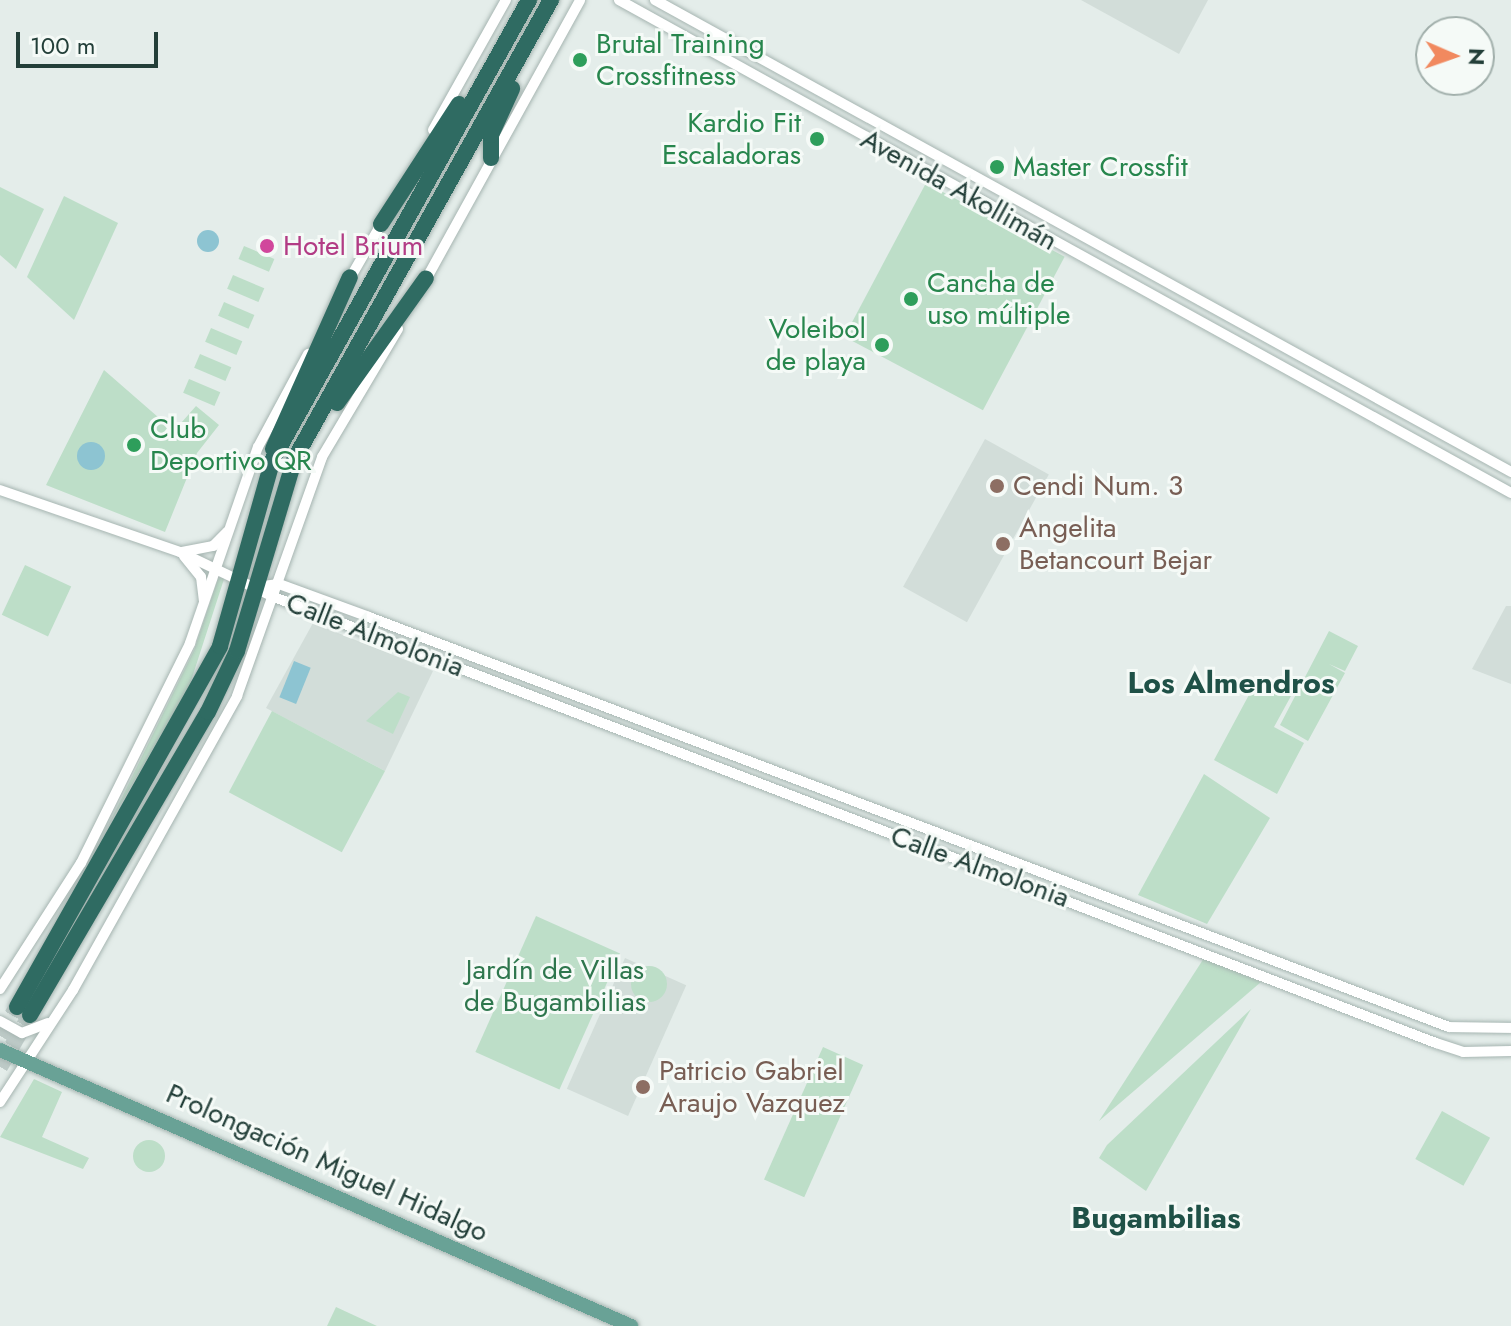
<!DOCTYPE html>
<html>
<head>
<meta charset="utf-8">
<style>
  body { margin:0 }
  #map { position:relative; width:1511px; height:1326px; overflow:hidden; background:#e4edea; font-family:Jost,sans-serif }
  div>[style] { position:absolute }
  .built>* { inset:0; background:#d2ddd9; transform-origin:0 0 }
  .green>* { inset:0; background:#bddec8; transform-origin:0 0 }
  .round { border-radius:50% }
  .water>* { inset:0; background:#8dc4d2; transform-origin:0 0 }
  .highway-tunnel>* { height:16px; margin-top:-8px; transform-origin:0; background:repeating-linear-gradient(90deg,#bdcac7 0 16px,transparent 0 24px) }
  .roads { filter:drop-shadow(0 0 2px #a6b5b1) drop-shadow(0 0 2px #a6b5b1) }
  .minor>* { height:10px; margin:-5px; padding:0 5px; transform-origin:5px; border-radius:5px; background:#fff }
  .major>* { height:14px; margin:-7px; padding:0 7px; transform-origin:7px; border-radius:7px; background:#69a296 }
  .highway>* { height:16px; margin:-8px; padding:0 8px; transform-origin:8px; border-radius:8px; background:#2f6b62 }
  .dots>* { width:22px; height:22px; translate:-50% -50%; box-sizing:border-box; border:4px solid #f5faf7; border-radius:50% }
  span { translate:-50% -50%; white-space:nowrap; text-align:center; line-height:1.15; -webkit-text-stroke:6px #f5faf7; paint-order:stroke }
  .leisure-label { font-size:28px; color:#27864d }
  .left { translate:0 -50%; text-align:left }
  .right { translate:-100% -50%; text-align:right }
  .street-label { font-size:28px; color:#233f39 }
  .hotel-label { font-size:28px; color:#b23c85 }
  .education-label { font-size:28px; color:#785e54 }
  .park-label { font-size:28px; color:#2e764d }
  .neighbourhood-label { font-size:30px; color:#1f5147; font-weight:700 }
  .north { position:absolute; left:1415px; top:16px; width:80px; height:80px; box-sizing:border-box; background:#f5faf7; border:2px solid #a1afab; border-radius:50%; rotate:92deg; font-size:22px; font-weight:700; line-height:32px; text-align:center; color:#233f39 }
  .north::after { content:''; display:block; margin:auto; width:28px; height:36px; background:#f1895f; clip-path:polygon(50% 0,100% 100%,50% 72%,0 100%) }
  .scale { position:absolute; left:16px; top:32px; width:142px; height:36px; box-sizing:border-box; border:4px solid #233f39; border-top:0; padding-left:10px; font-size:24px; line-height:28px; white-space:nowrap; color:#233f39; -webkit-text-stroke:6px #f5faf7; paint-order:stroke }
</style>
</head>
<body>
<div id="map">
  <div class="built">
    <i style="clip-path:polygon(1081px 0,1208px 0,1179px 54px)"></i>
    <i style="left:985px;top:439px;width:73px;height:169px;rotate:29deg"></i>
    <i style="clip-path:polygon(1506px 606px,1511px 606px,1511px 684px,1472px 669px)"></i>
    <i style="clip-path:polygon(313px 623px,433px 671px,385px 771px,266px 708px)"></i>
    <i style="left:625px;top:958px;width:67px;height:143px;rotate:24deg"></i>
  </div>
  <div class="green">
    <i style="left:926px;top:183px;width:157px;height:174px;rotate:28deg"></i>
    <i style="clip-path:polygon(0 187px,44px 209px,16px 269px,0 255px)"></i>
    <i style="clip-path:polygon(64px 196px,118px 223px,74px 320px,27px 277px)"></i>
    <i style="left:244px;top:246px;width:33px;height:14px;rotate:23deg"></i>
    <i style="left:233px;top:275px;width:34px;height:15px;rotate:23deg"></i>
    <i style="left:224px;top:302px;width:33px;height:15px;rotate:23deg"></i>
    <i style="left:211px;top:328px;width:34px;height:15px;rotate:23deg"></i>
    <i style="left:200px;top:354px;width:34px;height:15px;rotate:23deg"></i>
    <i style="clip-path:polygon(104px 370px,174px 431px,196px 406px,219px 425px,197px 453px,165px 532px,46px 485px)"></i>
    <i style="left:189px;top:379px;width:34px;height:15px;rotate:23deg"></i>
    <i style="left:25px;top:565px;width:51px;height:55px;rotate:25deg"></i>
    <i style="clip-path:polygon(225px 576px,189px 687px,107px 828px,194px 650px,218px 579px)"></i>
    <i style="clip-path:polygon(1329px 631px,1358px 646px,1345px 671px,1329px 664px,1345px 673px,1308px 741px,1280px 725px)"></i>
    <i style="clip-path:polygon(1258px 678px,1291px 696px,1274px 727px,1304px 743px,1277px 794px,1214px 760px)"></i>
    <i style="clip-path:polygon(398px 692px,410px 697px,393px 734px,366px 721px)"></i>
    <i style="left:272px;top:711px;width:128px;height:92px;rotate:28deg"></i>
    <i style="clip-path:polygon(1204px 774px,1270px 818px,1207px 924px,1138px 895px)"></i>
    <i style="left:536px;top:916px;width:92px;height:149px;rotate:24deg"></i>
    <i style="clip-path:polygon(1204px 958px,1261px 982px,1099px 1121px)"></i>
    <i class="round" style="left:631px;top:966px;width:36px;height:36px"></i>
    <i style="clip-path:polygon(1251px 1009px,1146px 1191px,1099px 1158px,1107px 1145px)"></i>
    <i style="left:823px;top:1047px;width:44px;height:145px;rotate:24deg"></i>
    <i style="clip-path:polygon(34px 1079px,62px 1092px,42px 1137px,89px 1158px,83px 1169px,0 1137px)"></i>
    <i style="left:1442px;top:1111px;width:55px;height:55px;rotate:29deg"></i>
    <i class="round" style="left:133px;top:1140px;width:32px;height:32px"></i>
    <i style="clip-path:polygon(336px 1307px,377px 1326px,327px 1326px)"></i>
  </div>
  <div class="water">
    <i class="round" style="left:197px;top:230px;width:22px;height:22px"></i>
    <i class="round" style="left:77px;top:442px;width:28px;height:28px"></i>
    <i style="left:294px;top:661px;width:18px;height:39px;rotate:22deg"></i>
  </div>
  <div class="highway-tunnel">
    <i style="left:0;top:1036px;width:34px;rotate:-60deg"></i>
    <i style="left:0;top:1067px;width:60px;rotate:-60deg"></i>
  </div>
  <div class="roads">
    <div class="minor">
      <i style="left:619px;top:0;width:1019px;rotate:28.93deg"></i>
      <i style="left:655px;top:0;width:978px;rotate:28.87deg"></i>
      <i style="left:433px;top:130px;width:149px;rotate:-60.7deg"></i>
      <i style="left:349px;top:280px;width:68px;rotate:-60deg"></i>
      <i style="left:424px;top:283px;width:323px;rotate:-61.1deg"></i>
      <i style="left:0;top:490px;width:190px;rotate:19deg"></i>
      <i style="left:180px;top:552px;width:104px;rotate:25.6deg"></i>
      <i style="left:274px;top:597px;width:1245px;rotate:21deg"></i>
      <i style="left:1436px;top:1043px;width:28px;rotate:18deg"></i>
      <i style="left:1463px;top:1052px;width:48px;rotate:-1.2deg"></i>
      <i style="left:182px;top:552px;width:32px;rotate:-11deg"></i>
      <i style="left:213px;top:546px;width:20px;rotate:-45deg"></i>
      <i style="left:184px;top:556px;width:27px;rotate:51deg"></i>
      <i style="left:201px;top:577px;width:24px;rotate:83deg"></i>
      <i style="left:263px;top:586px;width:16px;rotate:-7deg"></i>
      <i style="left:279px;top:584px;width:96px;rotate:20.1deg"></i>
      <i style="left:369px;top:617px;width:1155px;rotate:20.79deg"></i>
      <i style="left:1449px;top:1027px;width:62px;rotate:0.9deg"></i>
      <i style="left:0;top:989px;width:150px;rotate:-57.3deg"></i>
      <i style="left:81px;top:863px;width:246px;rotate:-63.6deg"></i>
      <i style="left:190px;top:643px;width:207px;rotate:-70.9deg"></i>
      <i style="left:258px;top:447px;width:106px;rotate:-61.7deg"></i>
      <i style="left:0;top:1021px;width:25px;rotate:29deg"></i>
      <i style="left:22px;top:1033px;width:28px;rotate:-21deg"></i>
      <i style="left:0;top:1102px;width:134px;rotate:-56.9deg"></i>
      <i style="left:73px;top:990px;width:337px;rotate:-60.8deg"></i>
      <i style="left:237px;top:696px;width:254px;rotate:-70.4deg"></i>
      <i style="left:322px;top:457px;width:149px;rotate:-59.3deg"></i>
    </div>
    <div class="major">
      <i style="left:0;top:1050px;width:689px;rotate:23.62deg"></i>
    </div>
    <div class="highway">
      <i style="left:491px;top:158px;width:23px;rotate:-90deg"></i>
      <i style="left:491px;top:135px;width:51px;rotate:-65.5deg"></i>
      <i style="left:381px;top:224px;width:143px;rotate:-57deg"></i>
      <i style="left:337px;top:403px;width:153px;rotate:-54.5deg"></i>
      <i style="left:273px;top:449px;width:188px;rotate:-65.9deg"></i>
      <i style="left:17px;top:1007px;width:414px;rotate:-60.6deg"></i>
      <i style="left:220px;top:646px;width:194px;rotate:-74.2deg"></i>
      <i style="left:273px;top:459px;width:526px;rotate:-60.85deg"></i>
      <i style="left:30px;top:1015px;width:351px;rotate:-59.6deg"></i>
      <i style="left:208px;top:712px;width:68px;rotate:-64.6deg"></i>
      <i style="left:237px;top:651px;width:202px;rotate:-73.3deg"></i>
      <i style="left:295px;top:458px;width:525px;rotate:-60.8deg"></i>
    </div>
  </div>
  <div class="dots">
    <i style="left:580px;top:60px;background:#2e9e5b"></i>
    <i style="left:817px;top:139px;background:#2e9e5b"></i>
    <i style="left:997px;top:167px;background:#2e9e5b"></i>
    <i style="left:267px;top:246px;background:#d1479c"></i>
    <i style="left:911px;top:299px;background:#2e9e5b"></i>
    <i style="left:882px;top:345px;background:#2e9e5b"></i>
    <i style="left:134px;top:445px;background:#2e9e5b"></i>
    <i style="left:997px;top:486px;background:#8d6e63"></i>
    <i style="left:1003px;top:544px;background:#8d6e63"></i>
    <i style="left:643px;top:1087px;background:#8d6e63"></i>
  </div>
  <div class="leisure-label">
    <span class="left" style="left:596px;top:60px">Brutal Training<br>Crossfitness</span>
    <span class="right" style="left:801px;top:139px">Kardio Fit<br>Escaladoras</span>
    <span class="left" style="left:1013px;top:167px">Master Crossfit</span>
    <span class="left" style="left:927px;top:299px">Cancha de<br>uso múltiple</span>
    <span class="right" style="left:866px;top:345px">Voleibol<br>de playa</span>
    <span class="left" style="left:150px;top:445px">Club<br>Deportivo QR</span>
  </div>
  <div class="street-label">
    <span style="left:959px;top:190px;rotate:29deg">Avenida Akollimán</span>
    <span style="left:375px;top:635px;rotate:21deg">Calle Almolonia</span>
    <span style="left:980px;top:867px;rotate:20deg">Calle Almolonia</span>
    <span style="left:327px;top:1163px;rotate:24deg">Prolongación Miguel Hidalgo</span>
  </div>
  <div class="hotel-label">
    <span class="left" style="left:283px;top:246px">Hotel Brium</span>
  </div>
  <div class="education-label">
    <span class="left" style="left:1013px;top:486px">Cendi Num. 3</span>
    <span class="left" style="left:1019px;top:544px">Angelita<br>Betancourt Bejar</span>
    <span class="left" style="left:659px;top:1087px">Patricio Gabriel<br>Araujo Vazquez</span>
  </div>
  <div class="park-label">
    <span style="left:555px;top:986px">Jardín de Villas<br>de Bugambilias</span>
  </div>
  <div class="neighbourhood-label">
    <span style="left:1231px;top:683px">Los Almendros</span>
    <span style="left:1156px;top:1218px">Bugambilias</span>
  </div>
  <div class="north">N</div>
  <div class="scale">100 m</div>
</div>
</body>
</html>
